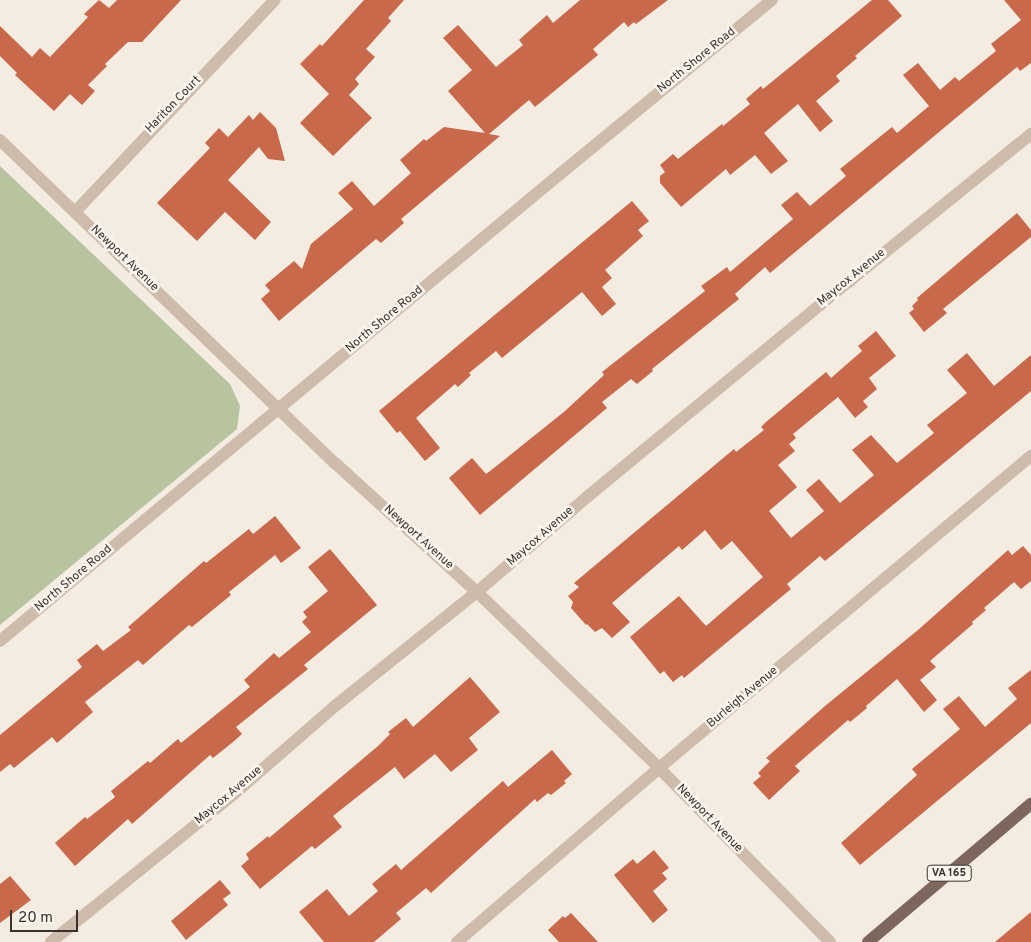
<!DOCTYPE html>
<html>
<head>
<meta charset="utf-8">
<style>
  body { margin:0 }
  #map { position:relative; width:1031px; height:942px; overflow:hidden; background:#f4ebe1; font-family:Overpass,sans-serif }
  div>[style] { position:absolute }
  .green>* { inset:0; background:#b8c4a0 }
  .building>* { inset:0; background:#c8694b }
  .minor>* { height:12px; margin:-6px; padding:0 6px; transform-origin:6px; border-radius:6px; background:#cdbbac }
  .major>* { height:12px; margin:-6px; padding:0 6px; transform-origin:6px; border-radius:6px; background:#7d675c }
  span { translate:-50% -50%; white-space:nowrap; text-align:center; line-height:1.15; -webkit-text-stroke:5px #fbf5ee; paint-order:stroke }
  .shield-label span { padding:1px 4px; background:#fbf5ee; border:1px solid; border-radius:4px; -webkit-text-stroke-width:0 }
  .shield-label { font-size:11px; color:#3b302b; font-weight:700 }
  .street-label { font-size:12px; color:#3b302b }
  .scale { position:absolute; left:10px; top:910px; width:68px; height:22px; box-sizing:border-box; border:2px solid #3b302b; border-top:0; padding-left:6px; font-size:15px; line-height:18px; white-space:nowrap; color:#3b302b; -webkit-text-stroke:4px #fbf5ee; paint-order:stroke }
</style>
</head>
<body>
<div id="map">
  <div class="green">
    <i style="clip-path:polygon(0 166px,230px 384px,240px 406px,237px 429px,0 625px)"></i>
  </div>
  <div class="building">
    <i style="clip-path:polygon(99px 0,109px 8px,117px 0,181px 0,142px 42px,128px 42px,105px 64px,107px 66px,88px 85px,95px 91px,82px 105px,70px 94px,54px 111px,15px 75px,17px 73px,0 56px,0 26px,32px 57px,40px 48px,50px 57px,88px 17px,84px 14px)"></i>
    <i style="clip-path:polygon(364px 0,404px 0,388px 18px,391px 21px,366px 49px,375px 57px,355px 79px,359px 84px,349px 95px,372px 118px,333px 156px,300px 123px,329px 94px,300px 64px,320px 44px,322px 46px)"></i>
    <i style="clip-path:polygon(580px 0,668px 0,636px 24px,634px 22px,628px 27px,624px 22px,593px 49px,598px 55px,535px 107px,529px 100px,489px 134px,500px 136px,401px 219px,404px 223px,381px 243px,376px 239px,279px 321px,261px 299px,270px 291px,265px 285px,294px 261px,302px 269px,311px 244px,353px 209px,338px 193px,352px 181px,374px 206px,411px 173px,400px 160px,424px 139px,426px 141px,444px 127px,485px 133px,448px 91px,472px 70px,443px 38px,458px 25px,496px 67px,523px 45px,519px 40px,547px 15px,553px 23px)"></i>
    <i style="clip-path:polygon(872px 0,888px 0,902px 16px,855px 56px,857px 58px,836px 76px,840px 81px,816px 101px,833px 121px,820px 132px,798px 104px,764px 133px,788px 161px,771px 174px,755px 155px,730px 175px,726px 169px,681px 207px,660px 183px,660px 176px,665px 172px,660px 165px,673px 154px,678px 159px,722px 124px,723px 126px,750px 104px,746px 99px,761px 86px,763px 89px)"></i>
    <i style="clip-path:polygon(1004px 0,1031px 0,1031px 63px,1020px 71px,1017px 67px,770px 273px,765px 267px,735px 294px,739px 299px,652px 369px,653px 371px,637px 384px,631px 379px,602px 402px,607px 408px,480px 515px,449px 478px,472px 458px,486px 474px,499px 464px,565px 411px,604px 375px,602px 372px,705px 291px,701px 286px,727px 267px,730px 272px,793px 219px,781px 205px,797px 192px,810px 206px,846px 176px,840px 169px,892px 127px,897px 133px,929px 106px,903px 75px,918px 63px,940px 90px,955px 77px,959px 81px,996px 51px,991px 44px,1021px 20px)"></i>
    <i style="clip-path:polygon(260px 112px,276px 128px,285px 161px,268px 159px,259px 147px,228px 180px,271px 222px,255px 240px,225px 212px,197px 241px,157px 203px,210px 148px,205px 143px,219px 128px,228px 137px,249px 115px,253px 120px)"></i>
    <i style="clip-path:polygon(632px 201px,649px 221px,638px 230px,643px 236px,605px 270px,612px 278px,602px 287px,616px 304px,602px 316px,582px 292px,502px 358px,496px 351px,469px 373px,471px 375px,458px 387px,455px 384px,416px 418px,440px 448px,425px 461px,400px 431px,397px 433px,379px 411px)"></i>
    <i style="clip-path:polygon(1017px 213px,1031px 230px,1031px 237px,943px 309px,947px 313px,924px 332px,909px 313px,914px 309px,912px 306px,918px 300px,917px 298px)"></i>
    <i style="clip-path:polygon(876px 331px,896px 356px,869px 378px,877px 389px,863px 401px,868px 407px,855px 418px,838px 397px,793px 434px,796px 438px,789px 444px,795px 451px,778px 465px,797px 487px,769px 511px,791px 538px,824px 511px,806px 490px,819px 479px,840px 503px,874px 475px,852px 450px,871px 435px,897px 463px,934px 433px,927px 425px,967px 393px,947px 370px,967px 353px,994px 386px,1031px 355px,1031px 391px,825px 561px,820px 556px,787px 584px,791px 589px,684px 678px,682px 675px,673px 682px,664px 671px,660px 674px,630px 637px,679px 596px,706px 626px,763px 577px,732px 541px,721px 550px,705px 530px,682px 550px,679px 546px,612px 603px,630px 622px,612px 638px,602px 628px,595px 632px,587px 624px,586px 625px,571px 608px,573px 602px,568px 596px,579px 587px,574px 583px,734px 449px,736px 452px,764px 430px,761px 427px,766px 422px,826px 372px,831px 378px,862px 351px,858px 346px)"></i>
    <i style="clip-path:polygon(275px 516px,301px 548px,281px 563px,275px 555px,229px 592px,231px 595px,192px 627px,189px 625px,143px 665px,138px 660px,85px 702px,93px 712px,57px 743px,52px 737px,14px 768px,10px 764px,0 772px,0 735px,82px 667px,77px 660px,97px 644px,103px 651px,131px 630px,128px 627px,204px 561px,206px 563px,249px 529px,253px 534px)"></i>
    <i style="clip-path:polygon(1023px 546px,1031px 555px,1031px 581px,1021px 589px,1014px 582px,984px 608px,986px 610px,972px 622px,973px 624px,930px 661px,936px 667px,920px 680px,937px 700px,924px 712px,897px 679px,866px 706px,867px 708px,850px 722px,848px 720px,795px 766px,800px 771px,769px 800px,753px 783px,761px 776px,758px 773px,770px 761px,766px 758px,825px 706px,918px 630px,1008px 550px,1012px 555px)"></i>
    <i style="clip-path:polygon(330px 549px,377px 605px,304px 665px,308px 669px,236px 727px,242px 734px,233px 742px,213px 758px,210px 755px,132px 824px,128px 819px,75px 866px,55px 843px,85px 817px,87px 819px,115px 797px,111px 791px,148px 761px,150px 763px,178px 739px,181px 743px,250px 687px,244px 680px,274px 653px,279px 658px,311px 632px,302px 622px,307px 617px,303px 612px,328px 591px,308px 567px)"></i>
    <i style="clip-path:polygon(1031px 670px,1031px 723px,860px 865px,841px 843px,917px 775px,912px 769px,960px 729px,943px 709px,959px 696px,985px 727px,1017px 699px,1008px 688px)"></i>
    <i style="clip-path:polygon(470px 677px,500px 712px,469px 738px,478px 750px,451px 772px,435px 754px,404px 779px,395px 767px,333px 816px,342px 827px,315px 849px,312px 846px,260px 889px,241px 866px,249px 859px,246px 854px,268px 836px,269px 838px,378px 746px,390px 734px,388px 732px,406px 718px,413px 727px)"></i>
    <i style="clip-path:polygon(552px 750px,572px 774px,564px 781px,566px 783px,551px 795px,548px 793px,537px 802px,535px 799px,431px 893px,426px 888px,396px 913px,401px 919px,374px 942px,324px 942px,299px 912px,327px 889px,349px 916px,378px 891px,372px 884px,396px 864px,401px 870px,503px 781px,508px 787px)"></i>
    <i style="clip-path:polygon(654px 850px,669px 868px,662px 873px,667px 879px,653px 891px,668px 910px,653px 923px,614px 875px,633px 859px,637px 864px)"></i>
    <i style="clip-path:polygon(10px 876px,31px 900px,0 923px,0 884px)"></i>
    <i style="clip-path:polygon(220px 880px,231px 893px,223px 899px,228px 905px,186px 940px,171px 921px)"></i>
    <i style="clip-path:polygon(1031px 912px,1031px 942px,995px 942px)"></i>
    <i style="clip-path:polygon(571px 913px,598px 942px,559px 942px,548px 930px,563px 916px,565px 918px)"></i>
  </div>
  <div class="minor">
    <i style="left:0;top:140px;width:465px;rotate:44deg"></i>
    <i style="left:335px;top:463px;width:192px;rotate:42.3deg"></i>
    <i style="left:477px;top:592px;width:253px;rotate:44deg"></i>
    <i style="left:659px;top:768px;width:244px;rotate:45.5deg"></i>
    <i style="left:75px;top:212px;width:291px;rotate:-46.7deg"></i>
    <i style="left:0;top:641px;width:729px;rotate:-39.83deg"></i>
    <i style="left:560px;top:174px;width:274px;rotate:-39.4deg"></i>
    <i style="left:51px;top:942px;width:235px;rotate:-39deg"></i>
    <i style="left:234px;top:794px;width:134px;rotate:-41.1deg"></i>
    <i style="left:335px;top:706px;width:182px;rotate:-38.8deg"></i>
    <i style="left:477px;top:592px;width:145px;rotate:-40.8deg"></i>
    <i style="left:587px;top:497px;width:337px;rotate:-39.5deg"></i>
    <i style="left:847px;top:283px;width:237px;rotate:-39deg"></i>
    <i style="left:457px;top:942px;width:267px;rotate:-40.7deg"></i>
    <i style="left:659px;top:768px;width:486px;rotate:-40deg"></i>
  </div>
  <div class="major">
    <i style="left:868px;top:942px;width:214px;rotate:-40.3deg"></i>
  </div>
  <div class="shield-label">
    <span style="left:949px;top:873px">VA 165</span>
  </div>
  <div class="street-label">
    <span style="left:697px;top:61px;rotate:-39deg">North Shore Road</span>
    <span style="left:174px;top:105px;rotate:-46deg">Hariton Court</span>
    <span style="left:124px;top:259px;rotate:44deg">Newport Avenue</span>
    <span style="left:852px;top:278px;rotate:-39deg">Maycox Avenue</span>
    <span style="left:385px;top:320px;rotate:-40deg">North Shore Road</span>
    <span style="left:541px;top:537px;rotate:-41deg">Maycox Avenue</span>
    <span style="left:418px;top:538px;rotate:42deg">Newport Avenue</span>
    <span style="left:74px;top:579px;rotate:-40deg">North Shore Road</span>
    <span style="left:743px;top:698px;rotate:-40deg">Burleigh Avenue</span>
    <span style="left:229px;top:796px;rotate:-40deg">Maycox Avenue</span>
    <span style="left:709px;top:819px;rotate:46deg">Newport Avenue</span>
  </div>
  <div class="scale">20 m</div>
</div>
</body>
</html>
